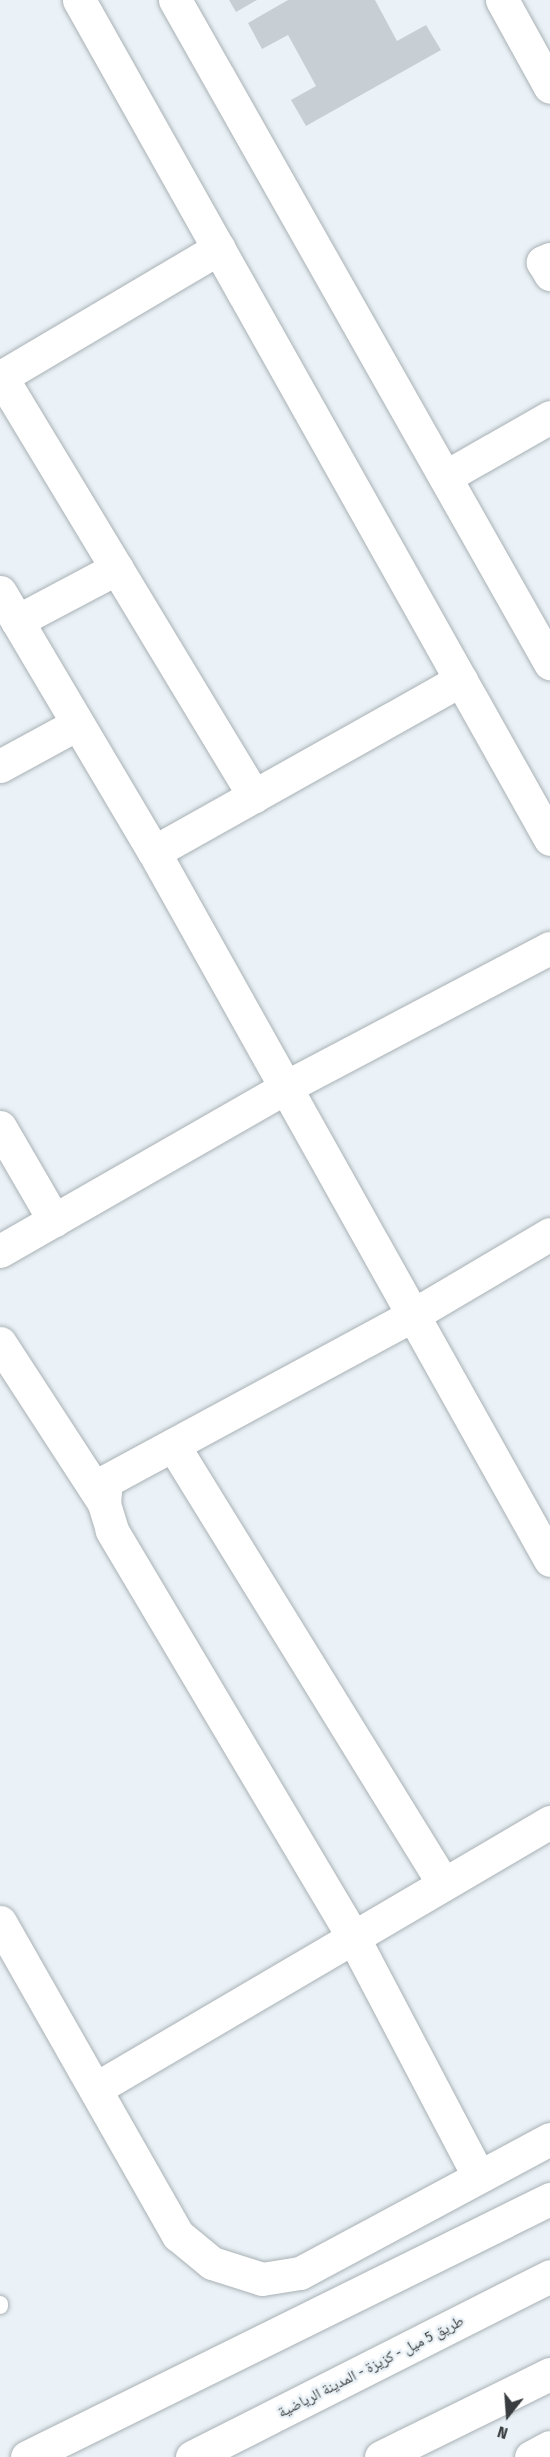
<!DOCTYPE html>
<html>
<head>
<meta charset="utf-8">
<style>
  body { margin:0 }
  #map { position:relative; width:550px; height:2457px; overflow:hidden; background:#eaf2f7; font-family:"Fira Sans Condensed","Noto Naskh Arabic",sans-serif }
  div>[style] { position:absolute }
  .building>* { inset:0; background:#c8cfd4 }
  .roads { filter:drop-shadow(0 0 2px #a9b1b5) drop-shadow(0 0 2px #a9b1b5) }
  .service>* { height:16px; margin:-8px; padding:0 8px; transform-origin:8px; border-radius:8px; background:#fff }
  .minor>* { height:33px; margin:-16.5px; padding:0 16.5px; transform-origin:16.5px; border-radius:16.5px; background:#fff }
  .secondary>* { height:33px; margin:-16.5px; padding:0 16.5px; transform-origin:16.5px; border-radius:16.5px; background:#fff }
  .primary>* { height:33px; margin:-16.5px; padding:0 16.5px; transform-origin:16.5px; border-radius:16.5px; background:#fff }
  span { translate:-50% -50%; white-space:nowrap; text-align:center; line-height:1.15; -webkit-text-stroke:5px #eaf2f7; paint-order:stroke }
  .street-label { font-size:15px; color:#3a3d3f }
  .north { position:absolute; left:478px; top:2385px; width:60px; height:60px; -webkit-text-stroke:4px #eaf2f7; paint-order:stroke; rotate:197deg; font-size:16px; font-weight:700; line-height:24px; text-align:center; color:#3a3d3f }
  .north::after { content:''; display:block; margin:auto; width:21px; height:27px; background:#3a3d3f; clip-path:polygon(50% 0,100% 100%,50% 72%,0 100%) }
</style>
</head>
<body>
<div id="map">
  <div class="building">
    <i style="clip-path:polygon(229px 0,257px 0,236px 12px)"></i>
    <i style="clip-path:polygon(288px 0,375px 0,397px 41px,426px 25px,441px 50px,306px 126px,291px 100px,316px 86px,288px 35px,262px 49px,248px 23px)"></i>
  </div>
  <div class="roads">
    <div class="service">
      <i style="left:0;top:2304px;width:2px;rotate:90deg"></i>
    </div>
    <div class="minor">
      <i style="left:79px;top:0;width:962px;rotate:60.69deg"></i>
      <i style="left:175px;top:0;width:762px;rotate:60.51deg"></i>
      <i style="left:502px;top:0;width:99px;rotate:61.1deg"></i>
      <i style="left:550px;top:259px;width:8px;rotate:157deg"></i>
      <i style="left:543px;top:262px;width:14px;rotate:60deg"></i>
      <i style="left:0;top:375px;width:492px;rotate:58.9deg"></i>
      <i style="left:1px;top:377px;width:253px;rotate:-30.6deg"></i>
      <i style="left:445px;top:477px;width:121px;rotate:-29.7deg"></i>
      <i style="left:0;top:592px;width:302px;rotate:59.4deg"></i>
      <i style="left:154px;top:852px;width:811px;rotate:60.78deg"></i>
      <i style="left:17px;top:621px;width:113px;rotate:-27.9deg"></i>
      <i style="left:0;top:766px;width:88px;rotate:-28.6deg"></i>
      <i style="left:154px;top:852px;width:352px;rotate:-29.3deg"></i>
      <i style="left:0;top:1127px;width:108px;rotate:59.9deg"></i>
      <i style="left:0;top:1251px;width:330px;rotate:-29.8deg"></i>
      <i style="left:286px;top:1087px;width:298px;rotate:-27.8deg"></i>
      <i style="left:0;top:1343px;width:191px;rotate:57deg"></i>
      <i style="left:173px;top:1445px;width:515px;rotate:58.35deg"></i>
      <i style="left:0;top:1922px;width:360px;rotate:60.4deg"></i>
      <i style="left:178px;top:2235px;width:44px;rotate:39.5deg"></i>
      <i style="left:212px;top:2263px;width:52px;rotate:17.7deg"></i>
      <i style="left:262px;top:2279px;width:38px;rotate:-9deg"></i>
      <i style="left:300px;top:2273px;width:284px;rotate:-28.2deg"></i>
      <i style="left:95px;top:2089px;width:528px;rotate:-30.4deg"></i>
      <i style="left:478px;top:2175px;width:271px;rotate:-117.7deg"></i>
      <i style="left:352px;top:1935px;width:471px;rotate:-120.7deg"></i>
      <i style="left:112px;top:1530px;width:28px;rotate:-107deg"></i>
      <i style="left:104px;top:1503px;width:22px;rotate:-85deg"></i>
      <i style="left:106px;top:1481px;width:349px;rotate:-28.4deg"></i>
      <i style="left:413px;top:1315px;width:159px;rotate:-30.6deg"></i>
    </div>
    <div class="secondary">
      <i style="left:27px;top:2457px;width:583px;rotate:-26.26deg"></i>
      <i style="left:531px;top:2457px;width:21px;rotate:-28deg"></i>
    </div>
    <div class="primary">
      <i style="left:192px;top:2457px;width:401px;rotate:-26.8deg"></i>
      <i style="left:381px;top:2457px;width:188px;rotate:-26.2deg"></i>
    </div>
  </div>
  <div class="street-label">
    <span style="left:371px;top:2367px;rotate:-27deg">طريق 5 ميل - كزيزة - المدينة الرياضية</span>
  </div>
  <div class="north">N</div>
</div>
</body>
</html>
